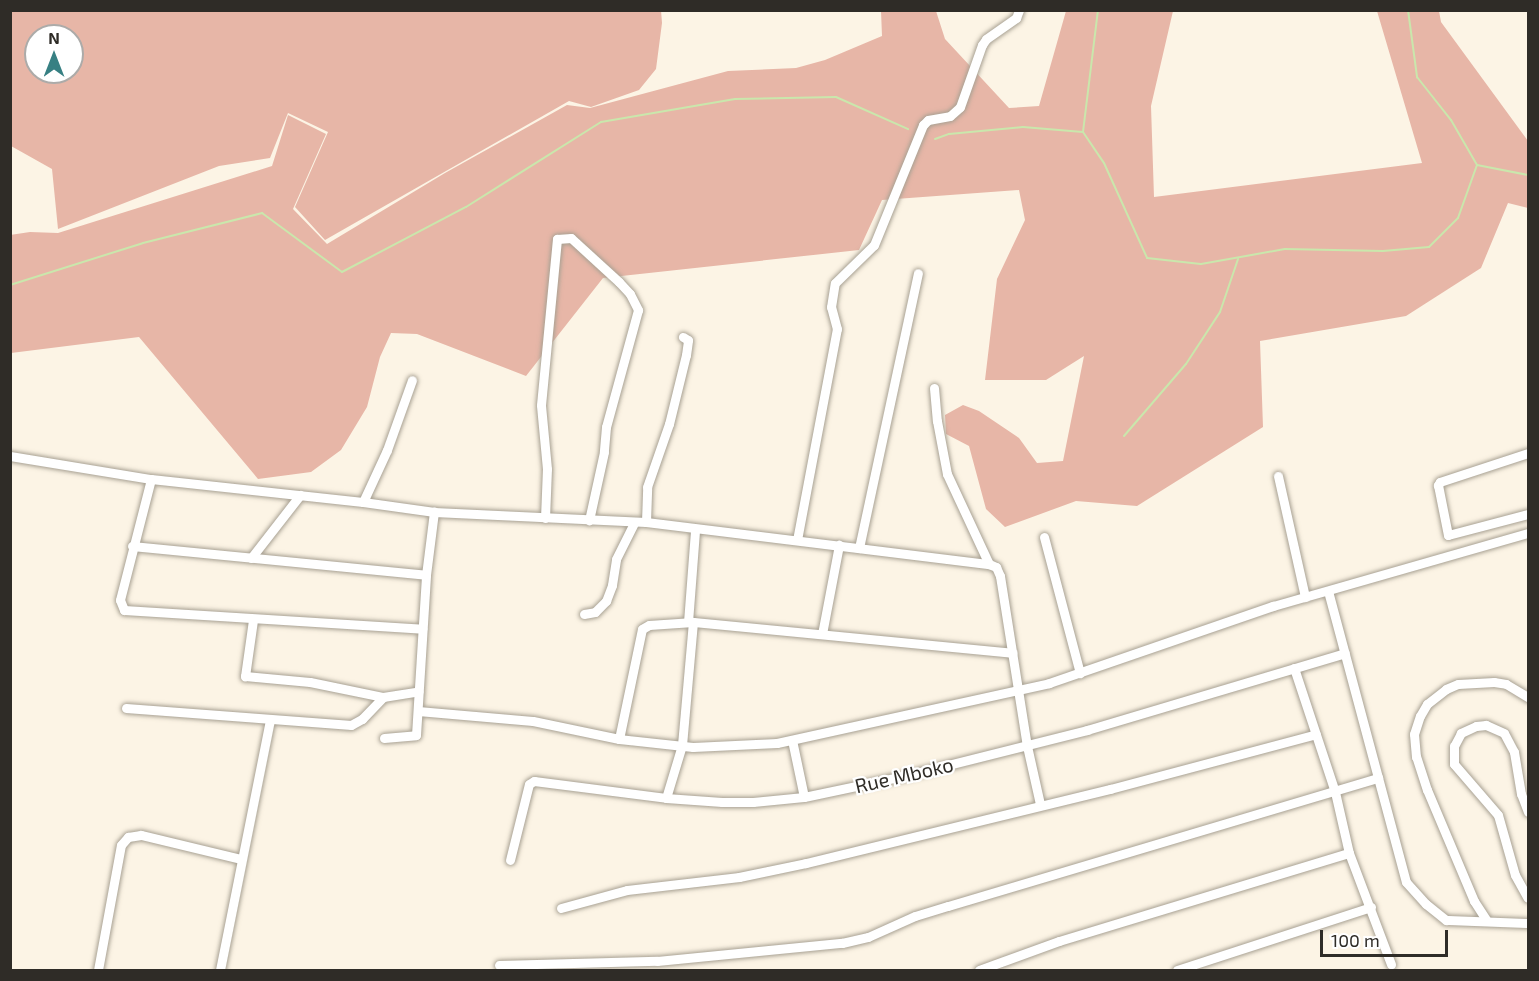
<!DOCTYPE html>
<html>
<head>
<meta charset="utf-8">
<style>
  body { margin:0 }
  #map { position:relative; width:1539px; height:981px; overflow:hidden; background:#fcf4e5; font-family:"Exo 2",sans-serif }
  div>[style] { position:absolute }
  .green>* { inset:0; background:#e7b6a7 }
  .stream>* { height:2px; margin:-1px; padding:0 1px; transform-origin:1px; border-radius:1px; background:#cae7ac }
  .roads { filter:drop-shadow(0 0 2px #a8a193) drop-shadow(0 0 2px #a8a193) }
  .minor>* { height:9px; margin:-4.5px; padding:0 4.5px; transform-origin:4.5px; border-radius:4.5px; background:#fff }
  span { translate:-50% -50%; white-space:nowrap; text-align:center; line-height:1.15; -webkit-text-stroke:4.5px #fff; paint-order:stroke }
  .street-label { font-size:20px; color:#2f2c27 }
  .frame { position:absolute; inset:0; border:12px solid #2f2c27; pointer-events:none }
  .north { position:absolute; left:24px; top:24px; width:60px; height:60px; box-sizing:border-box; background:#fff; border:2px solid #acaba9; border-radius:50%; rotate:0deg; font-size:16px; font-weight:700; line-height:24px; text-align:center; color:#2f2c27 }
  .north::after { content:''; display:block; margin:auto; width:21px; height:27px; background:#378083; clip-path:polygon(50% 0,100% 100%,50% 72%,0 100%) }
  .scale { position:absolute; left:1320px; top:930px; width:128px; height:27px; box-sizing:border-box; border:3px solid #2f2c27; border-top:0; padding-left:8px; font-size:18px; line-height:21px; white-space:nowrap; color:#2f2c27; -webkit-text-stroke:4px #fff; paint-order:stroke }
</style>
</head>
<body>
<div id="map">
  <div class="green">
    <i style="clip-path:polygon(evenodd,11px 10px,661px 10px,662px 23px,656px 69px,639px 90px,591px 107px,569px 101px,325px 240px,295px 207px,328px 132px,288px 113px,270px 158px,219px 166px,58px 229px,52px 169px,11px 146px,11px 10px,36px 36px,72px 36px,72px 72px,36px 72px,36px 36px)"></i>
    <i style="clip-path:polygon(881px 11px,936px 11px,945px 39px,1009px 108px,1039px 106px,1066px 11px,1173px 11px,1151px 106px,1154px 197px,1422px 163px,1377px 11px,1439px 11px,1441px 22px,1528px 141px,1528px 208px,1508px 203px,1481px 268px,1406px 316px,1260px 341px,1263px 427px,1137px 506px,1076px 501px,1005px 527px,986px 509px,969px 446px,946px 434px,945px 415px,963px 405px,979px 411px,1019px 438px,1037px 463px,1063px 461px,1084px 356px,1046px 380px,985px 380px,997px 279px,1025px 220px,1019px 190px,882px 200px,859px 250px,603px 278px,526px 376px,417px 334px,391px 333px,380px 357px,367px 407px,341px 450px,311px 472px,258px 479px,139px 337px,11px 353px,10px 235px,30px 232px,58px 233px,272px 166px,288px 115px,326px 134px,293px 209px,327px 244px,445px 173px,567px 105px,590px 108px,728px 71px,796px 68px,825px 60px,882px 36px)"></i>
  </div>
  <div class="stream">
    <i style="left:1408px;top:10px;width:68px;rotate:82.3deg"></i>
    <i style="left:1417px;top:77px;width:55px;rotate:51.7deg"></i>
    <i style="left:1451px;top:120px;width:52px;rotate:60deg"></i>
    <i style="left:1083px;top:132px;width:123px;rotate:-83deg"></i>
    <i style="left:935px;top:139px;width:15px;rotate:-20deg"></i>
    <i style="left:949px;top:134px;width:74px;rotate:-5.4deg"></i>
    <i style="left:1023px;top:127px;width:60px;rotate:4.8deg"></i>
    <i style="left:1083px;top:132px;width:37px;rotate:56deg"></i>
    <i style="left:1104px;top:163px;width:104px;rotate:65.6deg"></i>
    <i style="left:1147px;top:258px;width:54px;rotate:6.3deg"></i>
    <i style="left:1201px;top:264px;width:85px;rotate:-10.1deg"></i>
    <i style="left:1285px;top:249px;width:98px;rotate:1.2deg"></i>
    <i style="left:1383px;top:251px;width:46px;rotate:-5deg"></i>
    <i style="left:1429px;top:247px;width:41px;rotate:-45deg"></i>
    <i style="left:1458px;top:218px;width:56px;rotate:-70.3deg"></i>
    <i style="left:1477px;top:165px;width:52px;rotate:11.1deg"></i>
    <i style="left:10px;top:285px;width:139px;rotate:-17.5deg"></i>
    <i style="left:143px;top:243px;width:123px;rotate:-14.1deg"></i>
    <i style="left:262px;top:213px;width:99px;rotate:36.4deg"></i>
    <i style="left:342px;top:272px;width:140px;rotate:-27.7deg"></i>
    <i style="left:466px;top:207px;width:160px;rotate:-32.2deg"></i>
    <i style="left:601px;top:122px;width:136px;rotate:-9.7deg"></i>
    <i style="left:735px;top:99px;width:101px;rotate:-1.1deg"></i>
    <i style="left:836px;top:97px;width:79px;rotate:24deg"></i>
    <i style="left:1124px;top:436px;width:95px;rotate:-49.3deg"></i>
    <i style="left:1186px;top:364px;width:62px;rotate:-56.8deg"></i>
    <i style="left:1220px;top:312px;width:56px;rotate:-71.2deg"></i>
  </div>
  <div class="roads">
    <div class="minor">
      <i style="left:934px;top:388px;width:33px;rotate:85deg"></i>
      <i style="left:937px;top:421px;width:54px;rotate:79.3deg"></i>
      <i style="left:947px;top:474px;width:99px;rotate:65deg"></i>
      <i style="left:1528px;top:453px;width:93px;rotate:161.8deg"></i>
      <i style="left:1440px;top:482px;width:4px;rotate:124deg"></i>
      <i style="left:1438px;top:485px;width:51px;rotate:78.7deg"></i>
      <i style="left:1448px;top:535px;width:83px;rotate:-14.7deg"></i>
      <i style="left:10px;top:456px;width:143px;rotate:9.3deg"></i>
      <i style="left:151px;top:479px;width:213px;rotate:6.2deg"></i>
      <i style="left:363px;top:502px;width:72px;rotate:8deg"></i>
      <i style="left:434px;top:512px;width:212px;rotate:2.7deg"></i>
      <i style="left:646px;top:522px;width:346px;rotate:7deg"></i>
      <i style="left:989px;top:564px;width:8px;rotate:23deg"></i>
      <i style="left:996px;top:567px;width:10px;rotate:66deg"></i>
      <i style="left:1000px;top:576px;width:172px;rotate:81deg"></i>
      <i style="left:1027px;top:746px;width:59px;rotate:77.4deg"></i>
      <i style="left:1278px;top:476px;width:124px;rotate:77.4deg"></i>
      <i style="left:151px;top:479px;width:125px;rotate:104.4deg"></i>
      <i style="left:120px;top:600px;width:11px;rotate:68deg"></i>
      <i style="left:124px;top:610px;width:299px;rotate:3.6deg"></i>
      <i style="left:363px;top:502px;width:57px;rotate:-65.2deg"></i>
      <i style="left:387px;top:450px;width:74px;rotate:-70.3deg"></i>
      <i style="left:545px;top:518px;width:49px;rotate:-87.7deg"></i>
      <i style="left:547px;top:469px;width:64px;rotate:-95.4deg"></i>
      <i style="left:541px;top:405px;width:167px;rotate:-84.5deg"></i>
      <i style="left:557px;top:239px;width:14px;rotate:-4deg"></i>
      <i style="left:571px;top:238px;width:65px;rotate:42.5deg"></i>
      <i style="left:619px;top:282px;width:16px;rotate:47deg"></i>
      <i style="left:630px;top:294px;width:18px;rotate:63deg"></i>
      <i style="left:638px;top:310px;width:121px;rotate:105.3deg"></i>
      <i style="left:606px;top:427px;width:25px;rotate:95deg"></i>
      <i style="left:604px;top:452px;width:70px;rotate:102.4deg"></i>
      <i style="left:646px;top:522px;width:35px;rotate:-88deg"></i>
      <i style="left:647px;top:487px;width:67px;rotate:-70.8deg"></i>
      <i style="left:669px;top:424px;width:71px;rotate:-76.2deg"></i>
      <i style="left:686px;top:355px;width:15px;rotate:-82deg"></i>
      <i style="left:688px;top:340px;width:6px;rotate:-149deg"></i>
      <i style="left:1044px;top:537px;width:141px;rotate:75.2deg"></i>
      <i style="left:797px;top:540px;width:215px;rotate:-79.3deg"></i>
      <i style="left:837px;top:329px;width:23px;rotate:-105deg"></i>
      <i style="left:831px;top:307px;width:24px;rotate:-81deg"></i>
      <i style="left:835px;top:283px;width:54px;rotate:-44.3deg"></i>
      <i style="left:874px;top:245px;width:130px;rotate:-67.8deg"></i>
      <i style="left:923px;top:125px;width:7px;rotate:-45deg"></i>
      <i style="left:928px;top:120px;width:22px;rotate:-10deg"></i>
      <i style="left:950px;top:116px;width:13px;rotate:-42deg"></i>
      <i style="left:960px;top:107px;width:66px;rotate:-70.5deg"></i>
      <i style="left:982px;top:45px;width:7px;rotate:-56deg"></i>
      <i style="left:986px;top:39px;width:37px;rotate:-35deg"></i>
      <i style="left:1016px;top:18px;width:9px;rotate:-69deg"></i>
      <i style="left:132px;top:546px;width:295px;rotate:5.6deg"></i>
      <i style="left:859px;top:548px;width:281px;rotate:-77.9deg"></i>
      <i style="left:251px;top:558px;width:80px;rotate:-52.1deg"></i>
      <i style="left:1328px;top:591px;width:301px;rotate:75deg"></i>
      <i style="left:1406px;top:882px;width:30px;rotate:48deg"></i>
      <i style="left:1426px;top:904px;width:26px;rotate:39deg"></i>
      <i style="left:1446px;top:920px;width:82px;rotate:2.1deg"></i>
      <i style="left:584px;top:614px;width:11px;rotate:-10deg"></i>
      <i style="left:595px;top:612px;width:16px;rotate:-45deg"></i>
      <i style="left:606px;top:601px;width:17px;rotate:-69deg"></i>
      <i style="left:612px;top:585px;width:26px;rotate:-81deg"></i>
      <i style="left:616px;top:559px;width:40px;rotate:-63.4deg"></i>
      <i style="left:253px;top:620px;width:57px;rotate:98.1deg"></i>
      <i style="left:245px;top:676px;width:65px;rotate:5.3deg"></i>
      <i style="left:310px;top:682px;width:75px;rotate:11.6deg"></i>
      <i style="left:688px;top:622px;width:92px;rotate:-85.6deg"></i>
      <i style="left:822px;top:634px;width:91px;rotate:-79.2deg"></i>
      <i style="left:1294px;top:668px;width:131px;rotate:71.7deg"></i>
      <i style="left:1335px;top:792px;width:63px;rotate:77.1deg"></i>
      <i style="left:1349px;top:853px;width:119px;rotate:69.3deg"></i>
      <i style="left:126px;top:708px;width:226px;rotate:4.3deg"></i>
      <i style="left:351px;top:725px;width:13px;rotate:-29deg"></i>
      <i style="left:362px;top:719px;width:30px;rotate:-46deg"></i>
      <i style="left:383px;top:697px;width:36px;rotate:-9deg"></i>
      <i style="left:418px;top:711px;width:115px;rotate:5deg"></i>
      <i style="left:533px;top:721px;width:88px;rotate:11.8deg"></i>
      <i style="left:619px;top:739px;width:74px;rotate:6.2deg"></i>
      <i style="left:693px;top:747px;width:84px;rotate:-2.7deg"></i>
      <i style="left:777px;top:743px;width:279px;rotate:-12.4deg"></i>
      <i style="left:1049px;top:683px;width:237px;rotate:-19deg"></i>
      <i style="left:1273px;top:606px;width:265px;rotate:-16deg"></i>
      <i style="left:384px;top:738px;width:32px;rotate:-5deg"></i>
      <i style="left:416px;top:735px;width:160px;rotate:-86.4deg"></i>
      <i style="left:426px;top:575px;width:64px;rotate:-82.8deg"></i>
      <i style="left:619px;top:739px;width:112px;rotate:-78.2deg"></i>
      <i style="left:642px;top:629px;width:8px;rotate:-30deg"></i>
      <i style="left:649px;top:625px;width:44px;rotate:-3.9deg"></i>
      <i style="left:693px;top:622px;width:321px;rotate:5.5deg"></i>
      <i style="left:792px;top:740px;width:58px;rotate:78.1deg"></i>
      <i style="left:666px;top:798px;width:55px;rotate:-73.2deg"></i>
      <i style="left:682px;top:745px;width:123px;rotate:-84.9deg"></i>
      <i style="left:1528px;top:812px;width:19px;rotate:-111deg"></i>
      <i style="left:1521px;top:794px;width:43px;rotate:-99.5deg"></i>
      <i style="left:1514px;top:752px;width:21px;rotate:-118deg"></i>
      <i style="left:1504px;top:733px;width:20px;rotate:-156deg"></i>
      <i style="left:1486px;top:725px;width:10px;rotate:174deg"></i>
      <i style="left:1476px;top:726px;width:17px;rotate:155deg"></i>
      <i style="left:1461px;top:733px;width:15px;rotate:118deg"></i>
      <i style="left:1454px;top:746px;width:18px;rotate:90deg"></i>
      <i style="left:1454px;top:764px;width:67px;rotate:49.2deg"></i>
      <i style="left:1498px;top:815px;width:62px;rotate:74.2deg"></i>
      <i style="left:1515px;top:875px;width:26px;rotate:61deg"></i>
      <i style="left:510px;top:860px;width:78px;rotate:-76deg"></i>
      <i style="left:529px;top:784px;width:6px;rotate:-31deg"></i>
      <i style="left:534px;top:781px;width:133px;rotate:7.3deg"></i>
      <i style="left:666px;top:798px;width:56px;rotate:4.1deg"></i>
      <i style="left:722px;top:802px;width:31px"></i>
      <i style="left:753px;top:802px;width:51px;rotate:-5.6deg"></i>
      <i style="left:804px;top:797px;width:106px;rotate:-11.9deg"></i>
      <i style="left:908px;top:775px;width:185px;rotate:-14.1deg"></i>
      <i style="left:1087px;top:730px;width:269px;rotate:-16.6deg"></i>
      <i style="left:561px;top:908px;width:68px;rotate:-15.3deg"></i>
      <i style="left:627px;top:890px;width:113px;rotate:-6.6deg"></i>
      <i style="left:739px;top:877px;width:68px;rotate:-11.8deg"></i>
      <i style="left:806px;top:863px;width:313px;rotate:-13.7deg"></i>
      <i style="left:1110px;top:789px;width:213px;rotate:-14.9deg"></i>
      <i style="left:1487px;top:921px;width:24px;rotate:-123deg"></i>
      <i style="left:1474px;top:901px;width:121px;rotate:-112.9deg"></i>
      <i style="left:1427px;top:790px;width:35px;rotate:-108deg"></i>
      <i style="left:1416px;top:757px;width:23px;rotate:-95deg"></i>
      <i style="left:1414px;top:734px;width:19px;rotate:-72deg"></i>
      <i style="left:1420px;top:716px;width:14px;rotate:-60deg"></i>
      <i style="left:1427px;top:704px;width:24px;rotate:-38deg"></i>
      <i style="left:1446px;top:689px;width:13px;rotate:-23deg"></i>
      <i style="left:1458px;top:684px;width:36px;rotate:-3deg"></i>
      <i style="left:1494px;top:682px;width:12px;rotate:9deg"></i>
      <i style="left:1506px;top:684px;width:26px;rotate:31deg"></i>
      <i style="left:499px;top:965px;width:158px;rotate:-1.5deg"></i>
      <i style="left:657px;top:961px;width:186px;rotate:-5.6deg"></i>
      <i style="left:842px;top:943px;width:27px;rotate:-13deg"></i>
      <i style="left:868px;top:937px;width:51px;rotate:-24.1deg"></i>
      <i style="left:915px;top:916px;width:34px;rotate:-17deg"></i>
      <i style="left:948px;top:906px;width:449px;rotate:-16.6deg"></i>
      <i style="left:98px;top:970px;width:127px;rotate:-79.6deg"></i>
      <i style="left:121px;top:845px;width:11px;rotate:-49deg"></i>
      <i style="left:128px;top:837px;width:13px;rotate:-9deg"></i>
      <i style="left:141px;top:835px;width:103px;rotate:13.5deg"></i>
      <i style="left:220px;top:970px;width:255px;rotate:-78.7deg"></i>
      <i style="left:979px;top:970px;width:85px;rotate:-19.9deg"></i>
      <i style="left:1059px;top:941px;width:303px;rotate:-16.9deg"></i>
      <i style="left:1177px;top:970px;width:204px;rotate:-18deg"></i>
    </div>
  </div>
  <div class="street-label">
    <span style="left:904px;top:775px;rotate:-13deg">Rue Mboko</span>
  </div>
  <div class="frame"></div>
  <div class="north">N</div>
  <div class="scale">100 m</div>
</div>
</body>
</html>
